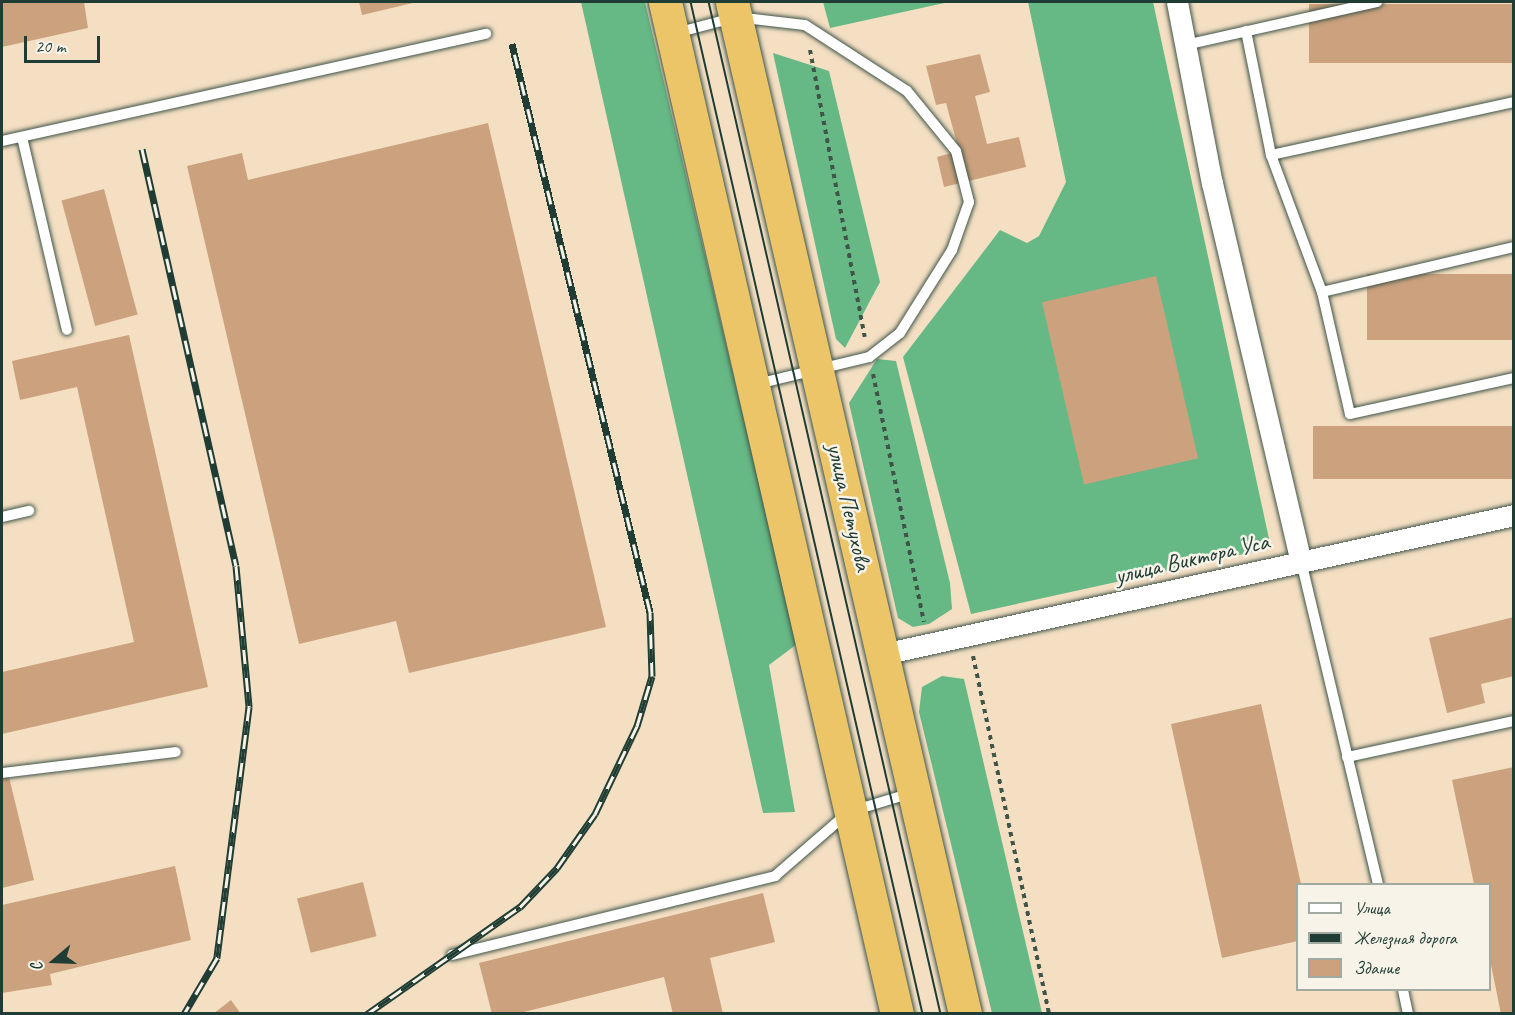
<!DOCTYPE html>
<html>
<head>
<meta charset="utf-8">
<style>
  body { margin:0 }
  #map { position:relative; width:1515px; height:1015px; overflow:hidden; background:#f4dfc3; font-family:Caveat,sans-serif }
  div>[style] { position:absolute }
  .forest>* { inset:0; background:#66b885 }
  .building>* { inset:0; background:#cca27e; transform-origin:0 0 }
  .path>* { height:4px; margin-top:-2px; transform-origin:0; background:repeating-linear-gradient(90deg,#3f5549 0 4.5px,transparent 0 9px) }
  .roads { filter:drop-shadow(0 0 2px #3f5549) drop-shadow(0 0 2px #3f5549) }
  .lane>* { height:10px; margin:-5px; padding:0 5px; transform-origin:5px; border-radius:5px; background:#fff }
  .street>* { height:21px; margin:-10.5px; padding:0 10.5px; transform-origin:10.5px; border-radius:10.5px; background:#fff }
  .highway>* { height:33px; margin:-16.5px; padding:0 16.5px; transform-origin:16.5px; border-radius:16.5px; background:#edc569 }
  .tram>* { height:1.5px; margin:-0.75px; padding:0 0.75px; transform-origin:0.75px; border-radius:0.75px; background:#1f3d34 }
  .rail>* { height:7px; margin-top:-3.5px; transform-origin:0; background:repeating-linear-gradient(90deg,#f7f3e8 0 14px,#1f3d34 0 28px); box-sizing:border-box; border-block:2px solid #1f3d34 }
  span { translate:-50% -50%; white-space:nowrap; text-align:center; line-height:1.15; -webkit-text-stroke:5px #f7f3e8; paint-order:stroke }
  .street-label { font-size:24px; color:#1f3d34 }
  .frame { position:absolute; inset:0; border:3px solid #1f3d34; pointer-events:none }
  .legend { position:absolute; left:1296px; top:883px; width:195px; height:108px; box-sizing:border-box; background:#f7f3e8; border:2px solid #a1aaa0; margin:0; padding:8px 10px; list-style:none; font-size:18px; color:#1f3d34 }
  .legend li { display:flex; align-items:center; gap:12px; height:30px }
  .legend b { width:30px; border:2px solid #a1aaa0 }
  .north { position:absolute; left:24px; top:931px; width:60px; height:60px; -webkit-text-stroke:4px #f7f3e8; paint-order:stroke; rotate:251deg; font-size:16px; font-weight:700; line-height:24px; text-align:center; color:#1f3d34 }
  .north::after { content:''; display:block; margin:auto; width:21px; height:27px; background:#1f3d34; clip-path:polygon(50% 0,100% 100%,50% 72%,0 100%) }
  .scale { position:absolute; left:24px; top:36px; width:76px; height:27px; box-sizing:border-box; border:3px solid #1f3d34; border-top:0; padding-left:8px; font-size:18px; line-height:21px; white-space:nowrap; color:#1f3d34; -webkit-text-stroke:4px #f7f3e8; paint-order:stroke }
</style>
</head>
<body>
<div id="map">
  <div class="forest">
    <i style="clip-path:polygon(581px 2px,645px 2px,797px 644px,769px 665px,795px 812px,763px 813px)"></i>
    <i style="clip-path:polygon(823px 2px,949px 2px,830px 28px)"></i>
    <i style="clip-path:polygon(1028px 2px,1153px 2px,1271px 548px,971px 614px,903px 357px,1000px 230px,1027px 243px,1039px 236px,1066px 182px)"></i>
    <i style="clip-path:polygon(773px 53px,829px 71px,880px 282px,845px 348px,836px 339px)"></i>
    <i style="clip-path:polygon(877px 359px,896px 361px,950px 583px,952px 609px,929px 624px,913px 627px,898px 618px,849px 403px)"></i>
    <i style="clip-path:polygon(942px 676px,964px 679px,1042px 1013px,992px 1013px,919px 712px,922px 687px)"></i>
  </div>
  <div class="building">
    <i style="clip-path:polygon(2px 2px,84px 2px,88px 28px,2px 47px)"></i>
    <i style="clip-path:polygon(359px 2px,417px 2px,362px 15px)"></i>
    <i style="left:1514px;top:4px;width:59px;height:205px;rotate:90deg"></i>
    <i style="clip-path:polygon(980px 54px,990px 92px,975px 96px,987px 144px,1019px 137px,1026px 167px,944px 187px,937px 157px,959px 151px,946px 103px,936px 105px,926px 66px)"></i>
    <i style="clip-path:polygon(488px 123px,606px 627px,409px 673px,396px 621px,299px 644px,187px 166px,242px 153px,248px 180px)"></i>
    <i style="left:104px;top:189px;width:130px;height:44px;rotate:75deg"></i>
    <i style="left:1514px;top:274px;width:66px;height:147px;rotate:90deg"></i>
    <i style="left:1156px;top:276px;width:187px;height:117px;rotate:77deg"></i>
    <i style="clip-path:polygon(129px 335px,208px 687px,2px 734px,2px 672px,134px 642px,77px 387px,20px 400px,12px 361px)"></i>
    <i style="left:1514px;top:426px;width:53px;height:201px;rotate:90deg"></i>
    <i style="clip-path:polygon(1514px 617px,1514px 676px,1481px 684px,1485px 703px,1447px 713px,1429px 638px)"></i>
    <i style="clip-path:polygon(1261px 704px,1301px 884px,1298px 884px,1298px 941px,1222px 958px,1171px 724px)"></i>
    <i style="clip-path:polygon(1514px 767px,1514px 1014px,1501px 1014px,1490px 960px,1490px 884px,1474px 884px,1452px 780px)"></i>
    <i style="clip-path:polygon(9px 777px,34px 880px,2px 888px,2px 778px)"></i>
    <i style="clip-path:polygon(175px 866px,191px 940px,50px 974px,52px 985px,2px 993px,2px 905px)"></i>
    <i style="left:363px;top:882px;width:56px;height:68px;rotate:76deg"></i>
    <i style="clip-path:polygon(763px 893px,775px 942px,710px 958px,723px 1014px,673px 1014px,664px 977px,516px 1014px,492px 1014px,479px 963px)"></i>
    <i style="clip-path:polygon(231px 1000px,241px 1014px,213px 1014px)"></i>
  </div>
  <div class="path">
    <i style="left:810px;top:50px;width:292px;rotate:79.2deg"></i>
    <i style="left:873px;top:374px;width:253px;rotate:78.4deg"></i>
    <i style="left:973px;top:656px;width:366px;rotate:78deg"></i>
  </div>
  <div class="roads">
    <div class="lane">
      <i style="left:1246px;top:31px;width:126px;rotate:78.6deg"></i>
      <i style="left:1271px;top:155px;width:249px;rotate:-12.3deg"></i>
      <i style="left:676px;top:33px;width:62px;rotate:-14.9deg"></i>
      <i style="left:736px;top:17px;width:69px;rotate:6.6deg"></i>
      <i style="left:805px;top:25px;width:121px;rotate:32.9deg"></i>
      <i style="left:907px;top:91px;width:77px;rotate:50.8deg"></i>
      <i style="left:956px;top:151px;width:53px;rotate:75.7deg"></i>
      <i style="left:969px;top:202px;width:51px;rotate:109.5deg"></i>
      <i style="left:952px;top:250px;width:98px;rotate:122.1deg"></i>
      <i style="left:900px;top:333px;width:39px;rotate:142deg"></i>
      <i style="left:869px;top:357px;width:115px;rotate:166.4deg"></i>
      <i style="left:1185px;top:45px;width:197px;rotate:-12.6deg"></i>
      <i style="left:22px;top:137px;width:198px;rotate:76.9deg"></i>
      <i style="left:2px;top:141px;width:496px;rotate:-12.5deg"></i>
      <i style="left:1271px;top:155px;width:146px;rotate:69.6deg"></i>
      <i style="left:1322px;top:292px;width:197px;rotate:-13.2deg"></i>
      <i style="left:1322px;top:292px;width:125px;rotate:77.1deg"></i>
      <i style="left:1350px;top:414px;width:168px;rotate:-12.4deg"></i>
      <i style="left:2px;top:517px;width:28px;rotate:-13deg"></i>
      <i style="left:1301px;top:561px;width:332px;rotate:76.6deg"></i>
      <i style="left:1347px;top:757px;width:171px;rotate:-12.2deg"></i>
      <i style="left:2px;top:773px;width:175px;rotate:-6.9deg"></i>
      <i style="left:452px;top:955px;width:333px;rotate:-13.7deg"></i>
      <i style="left:775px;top:876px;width:98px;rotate:-40.9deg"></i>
      <i style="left:849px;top:812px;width:65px;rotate:-17deg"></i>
      <i style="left:1403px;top:990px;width:25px;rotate:78deg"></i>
    </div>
    <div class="street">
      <i style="left:1177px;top:2px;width:184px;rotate:79.1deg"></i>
      <i style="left:1212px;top:183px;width:388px;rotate:76.8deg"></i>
      <i style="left:883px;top:654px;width:646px;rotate:-12.42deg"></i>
    </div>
    <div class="highway">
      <i style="left:665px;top:2px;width:1038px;rotate:77.09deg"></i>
      <i style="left:732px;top:2px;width:1038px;rotate:77.03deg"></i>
    </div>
  </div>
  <div class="tram">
    <i style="left:691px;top:2px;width:1038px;rotate:77.09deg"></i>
    <i style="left:709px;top:2px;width:1038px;rotate:77.09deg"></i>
  </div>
  <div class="rail">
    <i style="left:142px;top:149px;width:427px;rotate:77.3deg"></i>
    <i style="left:236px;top:566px;width:142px;rotate:84.7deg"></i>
    <i style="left:249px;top:707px;width:253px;rotate:97.3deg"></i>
    <i style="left:217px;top:958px;width:65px;rotate:120.5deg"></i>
    <i style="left:367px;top:1014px;width:187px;rotate:-35deg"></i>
    <i style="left:520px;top:907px;width:54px;rotate:-46.5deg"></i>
    <i style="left:557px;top:868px;width:66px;rotate:-54.9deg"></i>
    <i style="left:595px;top:814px;width:98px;rotate:-64.5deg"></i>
    <i style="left:637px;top:726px;width:52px;rotate:-73.3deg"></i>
    <i style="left:652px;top:676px;width:64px;rotate:-91.8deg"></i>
    <i style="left:650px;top:612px;width:585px;rotate:-103.66deg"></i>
  </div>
  <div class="street-label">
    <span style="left:849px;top:507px;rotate:77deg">улица Петухова</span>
    <span style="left:1192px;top:559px;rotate:-13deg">улица Виктора Уса</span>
  </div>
  <div class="frame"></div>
  <ul class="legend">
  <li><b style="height:8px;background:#fff"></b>Улица</li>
  <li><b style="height:8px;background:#1f3d34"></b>Железная дорога</li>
  <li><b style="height:16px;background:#cca27e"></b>Здание</li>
  </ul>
  <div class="north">С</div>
  <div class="scale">20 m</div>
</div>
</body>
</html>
